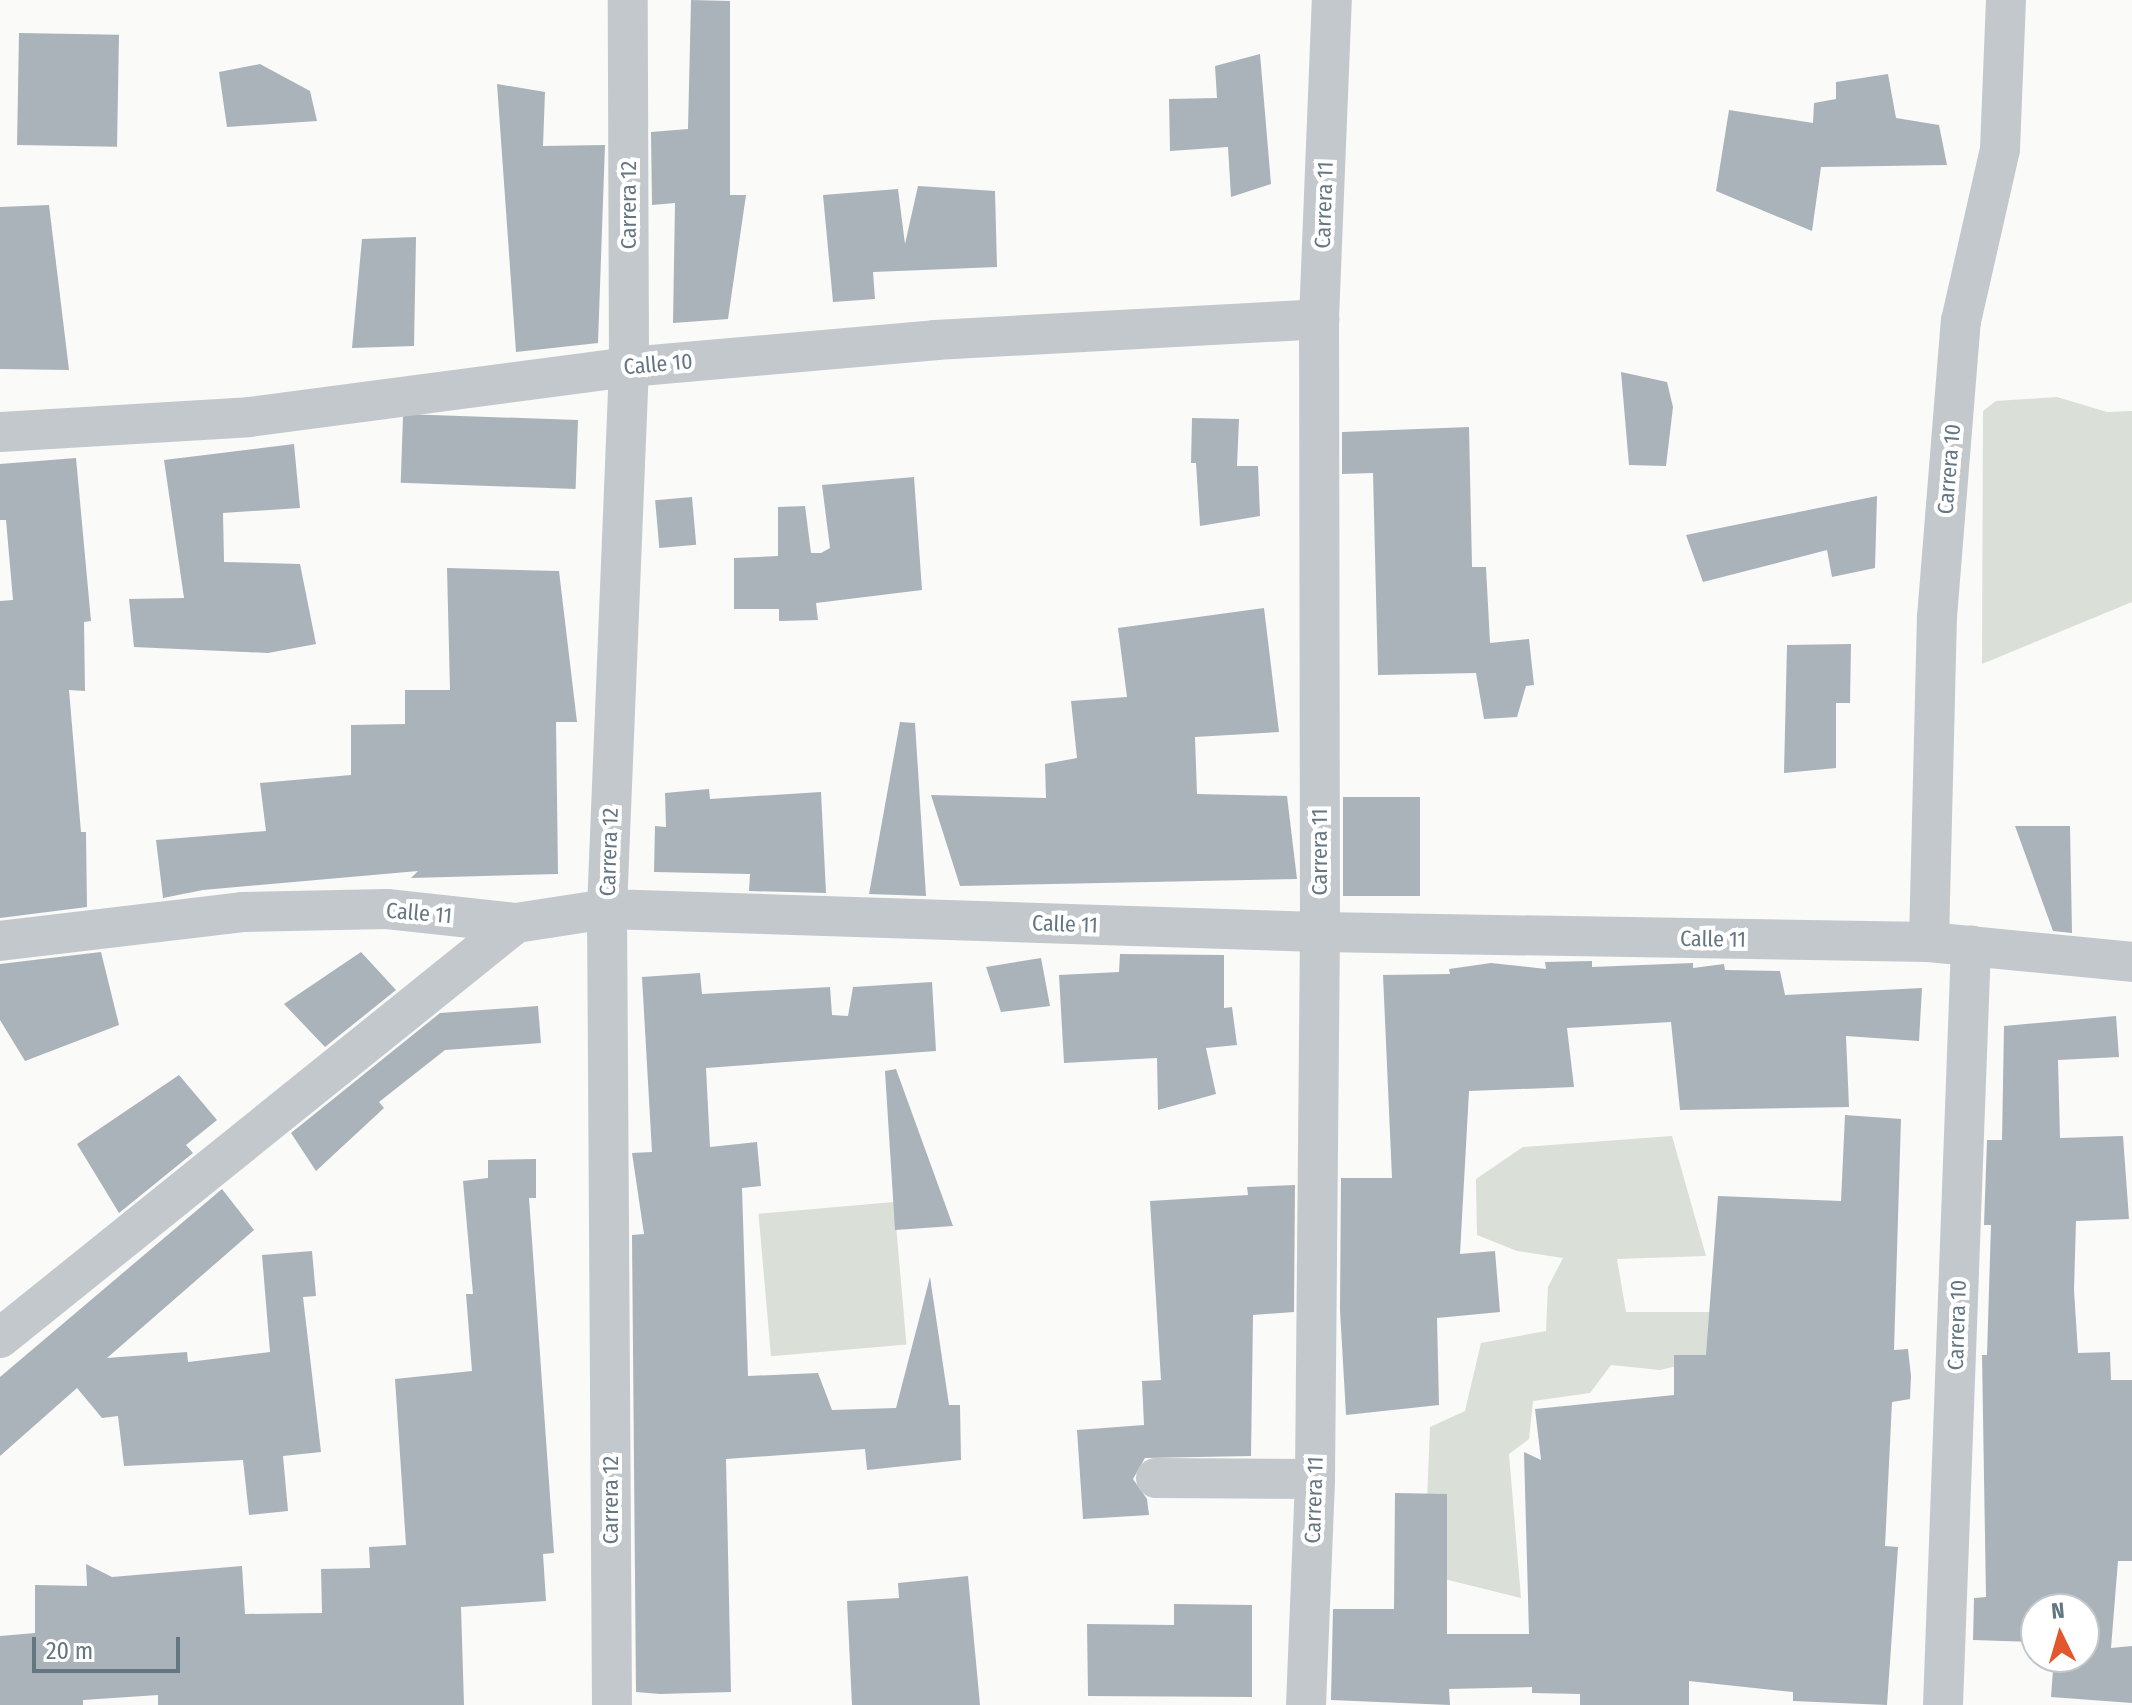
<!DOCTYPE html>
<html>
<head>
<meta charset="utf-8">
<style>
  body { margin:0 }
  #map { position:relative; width:2132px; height:1705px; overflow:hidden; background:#fafaf8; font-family:"Fira Sans Condensed",sans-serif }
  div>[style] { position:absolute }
  .green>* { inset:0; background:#dadfd7; transform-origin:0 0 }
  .building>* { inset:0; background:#aab3b9; transform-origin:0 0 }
  .street>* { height:40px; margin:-20px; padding:0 20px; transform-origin:20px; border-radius:20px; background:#c3c8cc }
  span { translate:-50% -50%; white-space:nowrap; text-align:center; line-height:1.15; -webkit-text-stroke:8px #fff; paint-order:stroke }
  .street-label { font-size:22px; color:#657683 }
  .north { position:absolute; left:2020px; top:1593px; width:80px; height:80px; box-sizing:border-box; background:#fff; border:2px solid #c1c8cd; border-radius:50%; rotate:355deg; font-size:22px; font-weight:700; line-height:32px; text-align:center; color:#657683 }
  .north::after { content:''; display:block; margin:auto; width:28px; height:36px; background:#e4572e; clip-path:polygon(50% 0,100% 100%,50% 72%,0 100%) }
  .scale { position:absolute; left:32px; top:1637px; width:148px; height:36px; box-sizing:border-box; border:4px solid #657683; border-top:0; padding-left:10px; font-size:24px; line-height:28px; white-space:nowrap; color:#657683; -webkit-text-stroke:6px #fff; paint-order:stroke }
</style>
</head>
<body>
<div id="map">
  <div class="green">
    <i style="clip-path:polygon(2057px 397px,2107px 412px,2132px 411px,2132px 602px,1982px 664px,1983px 411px,1996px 401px)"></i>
    <i style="clip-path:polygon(1672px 1136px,1706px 1256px,1617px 1259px,1626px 1312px,1713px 1312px,1750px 1349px,1660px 1370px,1611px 1365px,1590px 1393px,1533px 1401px,1529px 1439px,1509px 1454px,1521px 1598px,1424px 1574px,1430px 1427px,1465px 1411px,1481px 1343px,1546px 1331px,1548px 1287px,1563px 1258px,1517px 1251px,1477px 1235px,1476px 1179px,1523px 1147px)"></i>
    <i style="left:894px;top:1202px;width:143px;height:136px;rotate:85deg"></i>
  </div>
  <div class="building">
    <i style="clip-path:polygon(691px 0,730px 1px,730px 195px,746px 195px,728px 319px,673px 323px,675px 203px,652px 205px,651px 132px,688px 129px)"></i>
    <i style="left:19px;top:33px;width:100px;height:112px;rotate:1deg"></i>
    <i style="clip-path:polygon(1260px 54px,1271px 184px,1231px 197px,1228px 147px,1170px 151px,1169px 99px,1217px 98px,1215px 66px)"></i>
    <i style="clip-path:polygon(260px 64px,310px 91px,317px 121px,227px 127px,219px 72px)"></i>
    <i style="clip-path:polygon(1888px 74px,1896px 118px,1939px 125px,1947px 165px,1821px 167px,1812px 231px,1716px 191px,1729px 110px,1813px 123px,1814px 103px,1836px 99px,1836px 82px)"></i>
    <i style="clip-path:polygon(497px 84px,545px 92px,543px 146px,605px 145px,598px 343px,516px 352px)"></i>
    <i style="clip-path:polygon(918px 186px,995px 191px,997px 267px,873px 272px,875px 299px,833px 302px,823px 195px,898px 189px,905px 244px)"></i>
    <i style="clip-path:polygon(49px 205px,69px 370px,0 369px,0 207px)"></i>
    <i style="clip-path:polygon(416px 237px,414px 346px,352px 348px,362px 239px)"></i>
    <i style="clip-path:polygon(1621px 372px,1667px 382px,1673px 407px,1666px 466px,1629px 465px)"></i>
    <i style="clip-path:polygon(1192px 418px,1239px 419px,1237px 466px,1258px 466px,1260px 516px,1200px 526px,1196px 463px,1191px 463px)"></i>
    <i style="left:578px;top:420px;width:69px;height:175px;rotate:92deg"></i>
    <i style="clip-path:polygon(1469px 427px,1472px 567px,1486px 567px,1490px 643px,1529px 639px,1534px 685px,1526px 686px,1517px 717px,1484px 719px,1476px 673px,1378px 675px,1373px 473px,1342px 474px,1342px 432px)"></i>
    <i style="clip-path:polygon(294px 444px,300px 508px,223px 513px,224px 562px,300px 564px,316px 644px,268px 653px,134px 647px,129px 599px,184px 598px,164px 460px)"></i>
    <i style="clip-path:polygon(76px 458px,91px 621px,84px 622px,85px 691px,69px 690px,81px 832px,86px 832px,87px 907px,0 918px,0 601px,13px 600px,6px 520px,0 520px,0 464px)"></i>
    <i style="clip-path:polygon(914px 477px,922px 590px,816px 603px,818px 620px,779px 621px,779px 609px,734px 609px,734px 558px,778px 556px,778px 507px,805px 506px,811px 553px,821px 553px,830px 548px,822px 485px)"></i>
    <i style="clip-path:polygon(1877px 496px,1875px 568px,1832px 577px,1827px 550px,1703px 582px,1686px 535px)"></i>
    <i style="left:692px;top:497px;width:48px;height:37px;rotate:85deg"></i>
    <i style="clip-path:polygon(447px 568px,559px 571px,577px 722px,556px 722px,558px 874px,411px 878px,418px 871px,203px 890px,163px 898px,156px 840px,266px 831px,260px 783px,351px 775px,351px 725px,405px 724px,405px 690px,450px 690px)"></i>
    <i style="clip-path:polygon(1264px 608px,1279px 732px,1195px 737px,1197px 794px,1287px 796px,1297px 879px,960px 886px,931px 795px,1046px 798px,1045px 764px,1077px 758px,1071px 701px,1127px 697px,1118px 628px)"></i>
    <i style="clip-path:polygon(1851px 644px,1850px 703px,1836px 703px,1836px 768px,1784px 773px,1787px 645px)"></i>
    <i style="clip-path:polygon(900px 722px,915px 723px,926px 896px,869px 894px)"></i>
    <i style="clip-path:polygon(709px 789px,710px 799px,821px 792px,826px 893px,749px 891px,750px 874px,654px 872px,655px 826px,666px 827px,665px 793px)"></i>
    <i style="left:1343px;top:797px;width:77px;height:99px"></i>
    <i style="clip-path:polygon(2015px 826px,2070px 826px,2072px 933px,2053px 931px)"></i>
    <i style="clip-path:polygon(101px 952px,119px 1025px,25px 1061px,0 1020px,0 964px)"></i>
    <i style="clip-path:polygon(361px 952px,396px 990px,325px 1047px,284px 1004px)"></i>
    <i style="clip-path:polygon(1120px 954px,1224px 955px,1224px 1008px,1232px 1007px,1237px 1045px,1206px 1048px,1216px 1094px,1158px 1110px,1157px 1058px,1064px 1063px,1059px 975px,1119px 972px)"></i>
    <i style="clip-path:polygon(1041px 958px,1050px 1006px,1001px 1012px,986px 967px)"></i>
    <i style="clip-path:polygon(1592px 961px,1592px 967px,1693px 963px,1693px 968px,1724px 964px,1725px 970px,1780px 971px,1785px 995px,1922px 988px,1919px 1041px,1846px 1036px,1849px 1107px,1680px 1110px,1671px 1022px,1567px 1028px,1574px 1087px,1469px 1091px,1460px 1254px,1495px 1251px,1500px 1312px,1437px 1318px,1439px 1405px,1346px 1415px,1340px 1310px,1341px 1178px,1392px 1178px,1383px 975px,1450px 974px,1449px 969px,1491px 963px,1546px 969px,1545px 962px)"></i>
    <i style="clip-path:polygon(700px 973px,702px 994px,830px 987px,832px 1015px,848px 1016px,853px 987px,932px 982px,936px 1051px,706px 1068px,710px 1147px,757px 1142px,761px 1186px,742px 1188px,748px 1376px,818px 1373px,832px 1410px,896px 1408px,930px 1277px,949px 1405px,960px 1405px,961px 1460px,867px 1470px,865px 1449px,726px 1459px,731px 1692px,660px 1694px,636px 1692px,632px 1235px,644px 1234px,632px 1153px,652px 1152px,642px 977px)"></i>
    <i style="clip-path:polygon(538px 1006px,541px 1043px,445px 1050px,379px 1102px,384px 1108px,316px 1171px,291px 1133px,440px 1013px)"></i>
    <i style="clip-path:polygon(2116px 1016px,2119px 1057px,2058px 1060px,2060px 1138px,2123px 1136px,2129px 1219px,2076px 1221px,2074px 1290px,2078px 1353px,2110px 1352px,2111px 1380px,2132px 1380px,2132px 1561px,2118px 1561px,2111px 1648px,2132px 1646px,2132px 1703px,2051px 1697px,2054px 1657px,2084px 1657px,2084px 1609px,2036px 1609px,2036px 1642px,1973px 1640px,1974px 1598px,1986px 1597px,1982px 1355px,1987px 1355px,1991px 1225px,1984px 1225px,1987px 1140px,2002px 1140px,2004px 1026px)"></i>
    <i style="clip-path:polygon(896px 1069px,953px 1226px,895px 1230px,885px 1071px)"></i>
    <i style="clip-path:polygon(179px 1075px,217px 1120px,186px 1145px,193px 1153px,119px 1213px,77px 1144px)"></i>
    <i style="clip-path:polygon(1845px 1115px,1901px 1119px,1894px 1350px,1908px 1349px,1911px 1376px,1910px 1399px,1892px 1402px,1885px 1546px,1898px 1547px,1887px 1705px,1793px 1701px,1793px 1692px,1689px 1681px,1689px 1705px,1580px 1705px,1580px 1694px,1532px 1693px,1532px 1687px,1449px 1689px,1450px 1705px,1331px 1700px,1333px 1609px,1394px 1609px,1395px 1493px,1447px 1494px,1447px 1634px,1529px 1634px,1524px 1452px,1541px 1460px,1535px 1409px,1674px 1395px,1674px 1355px,1706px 1355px,1718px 1196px,1841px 1201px)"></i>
    <i style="clip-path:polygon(536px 1159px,536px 1198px,529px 1198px,554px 1553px,543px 1554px,546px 1601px,461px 1607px,464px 1705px,158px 1705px,158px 1695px,83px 1700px,83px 1705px,0 1705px,0 1636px,35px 1633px,35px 1585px,87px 1586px,86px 1564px,112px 1577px,242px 1566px,245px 1614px,322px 1613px,321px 1569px,370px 1568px,369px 1547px,406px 1545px,395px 1379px,472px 1371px,466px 1294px,473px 1294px,463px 1181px,488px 1178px,488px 1160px)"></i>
    <i style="clip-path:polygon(1295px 1185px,1294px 1312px,1253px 1315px,1251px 1456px,1145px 1458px,1133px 1479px,1147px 1499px,1149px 1515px,1083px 1519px,1077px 1430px,1144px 1425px,1142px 1381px,1161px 1380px,1150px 1201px,1248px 1195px,1247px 1187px)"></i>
    <i style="clip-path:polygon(222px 1189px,254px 1230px,107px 1358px,187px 1352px,188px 1362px,270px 1352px,262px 1255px,312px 1251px,316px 1296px,303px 1297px,321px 1452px,283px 1456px,288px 1511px,249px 1515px,243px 1460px,124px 1466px,118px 1416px,102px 1418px,77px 1388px,0 1456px,0 1377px)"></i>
    <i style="clip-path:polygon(968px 1576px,980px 1705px,852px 1705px,847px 1601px,899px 1598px,898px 1583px)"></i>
    <i style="clip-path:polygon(1174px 1604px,1252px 1605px,1252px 1697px,1088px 1696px,1087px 1624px,1174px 1625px)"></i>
  </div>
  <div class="street">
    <i style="left:0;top:432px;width:249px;rotate:-3.4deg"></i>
    <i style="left:249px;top:417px;width:383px;rotate:-7.5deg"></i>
    <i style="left:629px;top:367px;width:307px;rotate:-5deg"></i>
    <i style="left:935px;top:340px;width:385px;rotate:-3.1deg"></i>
    <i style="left:0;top:941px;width:244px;rotate:-6.8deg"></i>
    <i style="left:242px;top:912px;width:145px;rotate:-1.2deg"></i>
    <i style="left:387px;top:909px;width:130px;rotate:6.2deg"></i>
    <i style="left:516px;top:923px;width:92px;rotate:-8.7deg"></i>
    <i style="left:607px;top:909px;width:713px;rotate:1.85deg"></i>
    <i style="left:1320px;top:932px;width:609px;rotate:0.94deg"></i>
    <i style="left:1929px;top:942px;width:204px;rotate:5.6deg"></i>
    <i style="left:1929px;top:942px;width:325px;rotate:-88.6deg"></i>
    <i style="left:1937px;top:617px;width:297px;rotate:-85.4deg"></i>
    <i style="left:1961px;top:321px;width:176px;rotate:-77.2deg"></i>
    <i style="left:2000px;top:149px;width:149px;rotate:-87.7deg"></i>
    <i style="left:0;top:1338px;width:662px;rotate:-38.81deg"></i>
    <i style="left:1156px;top:1478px;width:159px;rotate:0.4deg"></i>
    <i style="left:612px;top:1705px;width:796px;rotate:-90.36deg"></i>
    <i style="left:607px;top:909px;width:542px;rotate:-87.68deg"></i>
    <i style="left:629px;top:367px;width:367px;rotate:-90.2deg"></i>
    <i style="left:1306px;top:1705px;width:226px;rotate:-87.7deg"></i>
    <i style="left:1315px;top:1479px;width:547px;rotate:-89.48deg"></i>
    <i style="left:1320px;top:932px;width:613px;rotate:-90.09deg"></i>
    <i style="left:1319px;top:319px;width:319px;rotate:-87.7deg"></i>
    <i style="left:1943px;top:1705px;width:760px;rotate:-87.89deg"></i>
  </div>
  <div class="street-label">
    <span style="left:629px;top:205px;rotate:-90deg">Carrera 12</span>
    <span style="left:1324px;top:205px;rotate:-88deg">Carrera 11</span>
    <span style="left:658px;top:364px;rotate:-5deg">Calle 10</span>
    <span style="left:1949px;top:469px;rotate:-85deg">Carrera 10</span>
    <span style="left:609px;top:852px;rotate:-88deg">Carrera 12</span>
    <span style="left:1320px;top:852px;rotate:-90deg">Carrera 11</span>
    <span style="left:419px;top:913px;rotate:5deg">Calle 11</span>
    <span style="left:1065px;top:924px;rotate:2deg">Calle 11</span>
    <span style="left:1713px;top:939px;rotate:1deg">Calle 11</span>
    <span style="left:1957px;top:1325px;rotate:-88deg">Carrera 10</span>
    <span style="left:611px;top:1500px;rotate:-90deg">Carrera 12</span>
    <span style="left:1314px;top:1500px;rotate:-88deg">Carrera 11</span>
  </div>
  <div class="north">N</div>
  <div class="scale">20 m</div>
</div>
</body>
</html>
